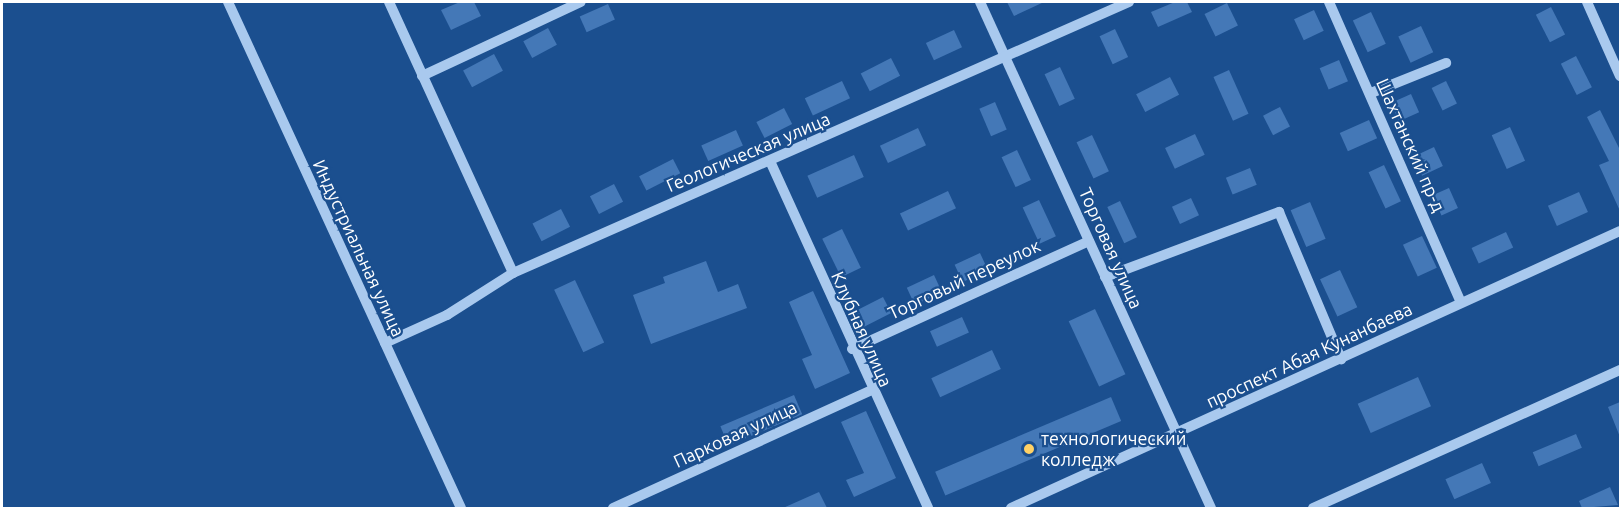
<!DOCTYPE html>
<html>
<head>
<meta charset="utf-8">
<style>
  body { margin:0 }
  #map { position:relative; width:1622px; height:510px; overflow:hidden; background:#1b4f8f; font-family:Ubuntu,sans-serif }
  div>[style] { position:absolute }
  .building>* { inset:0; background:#4478b7; transform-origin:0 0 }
  .minor>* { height:10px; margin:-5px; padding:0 5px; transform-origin:5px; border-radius:5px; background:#a9c9ee }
  .dots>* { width:16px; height:16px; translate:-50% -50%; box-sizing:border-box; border:3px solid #1b4f8f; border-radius:50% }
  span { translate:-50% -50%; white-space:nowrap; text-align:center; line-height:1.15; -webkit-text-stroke:4.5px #1b4f8f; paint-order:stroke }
  .street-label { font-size:18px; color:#fff }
  .poi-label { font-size:18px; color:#fff }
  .left { translate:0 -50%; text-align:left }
  .frame { position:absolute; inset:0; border:3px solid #fff; pointer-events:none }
</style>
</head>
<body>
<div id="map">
  <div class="building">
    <i style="clip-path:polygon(460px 2px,474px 2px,481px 16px,451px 30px,441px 10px)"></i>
    <i style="clip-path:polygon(1007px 2px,1044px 2px,1014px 16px)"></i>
    <i style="clip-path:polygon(1175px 2px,1187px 2px,1192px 12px,1158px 27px,1151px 12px)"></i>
    <i style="left:1227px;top:3px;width:25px;height:25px;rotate:64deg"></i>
    <i style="left:608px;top:4px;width:17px;height:31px;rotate:66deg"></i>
    <i style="left:1551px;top:7px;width:31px;height:17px;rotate:63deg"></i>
    <i style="left:1314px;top:10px;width:23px;height:22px;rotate:65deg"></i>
    <i style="left:1371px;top:12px;width:35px;height:20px;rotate:65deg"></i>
    <i style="left:1421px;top:26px;width:29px;height:25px;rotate:65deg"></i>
    <i style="left:548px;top:28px;width:19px;height:28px;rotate:62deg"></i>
    <i style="left:1115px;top:29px;width:31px;height:17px;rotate:65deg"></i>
    <i style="left:954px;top:30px;width:19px;height:31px;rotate:65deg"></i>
    <i style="left:494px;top:54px;width:19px;height:35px;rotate:62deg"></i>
    <i style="left:1576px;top:56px;width:35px;height:17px;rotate:63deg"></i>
    <i style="left:891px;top:58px;width:20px;height:34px;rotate:63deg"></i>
    <i style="left:1339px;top:60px;width:23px;height:21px;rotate:67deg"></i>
    <i style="left:1060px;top:67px;width:35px;height:17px;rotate:65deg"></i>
    <i style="left:1229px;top:70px;width:48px;height:17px;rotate:66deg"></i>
    <i style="left:1170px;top:77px;width:20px;height:38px;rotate:63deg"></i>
    <i style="left:842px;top:81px;width:19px;height:41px;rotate:65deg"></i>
    <i style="left:1446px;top:81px;width:25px;height:16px;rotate:64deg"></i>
    <i style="left:1411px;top:94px;width:20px;height:22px;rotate:66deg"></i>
    <i style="left:995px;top:102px;width:30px;height:17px;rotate:67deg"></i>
    <i style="left:1280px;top:107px;width:22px;height:19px;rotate:63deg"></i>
    <i style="left:784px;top:108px;width:18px;height:31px;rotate:63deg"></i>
    <i style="clip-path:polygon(1600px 110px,1620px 150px,1620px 211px,1599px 165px,1609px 161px,1587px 117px)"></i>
    <i style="left:1369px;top:120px;width:20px;height:32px;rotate:66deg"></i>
    <i style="left:1510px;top:127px;width:37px;height:20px;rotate:66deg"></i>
    <i style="left:918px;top:128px;width:19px;height:42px;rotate:65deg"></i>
    <i style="left:736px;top:130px;width:17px;height:38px;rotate:66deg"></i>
    <i style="left:1195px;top:134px;width:23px;height:33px;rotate:65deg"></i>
    <i style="left:1092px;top:135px;width:40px;height:17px;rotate:65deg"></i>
    <i style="left:1434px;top:147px;width:21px;height:23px;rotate:65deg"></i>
    <i style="left:1017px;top:150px;width:33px;height:17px;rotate:65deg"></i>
    <i style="left:854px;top:155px;width:24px;height:51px;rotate:66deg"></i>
    <i style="left:673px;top:159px;width:16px;height:38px;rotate:63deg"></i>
    <i style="left:1384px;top:165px;width:40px;height:17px;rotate:65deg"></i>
    <i style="left:1250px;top:168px;width:18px;height:26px;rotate:68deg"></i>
    <i style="left:614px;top:184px;width:20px;height:27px;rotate:63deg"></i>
    <i style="left:1449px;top:188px;width:22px;height:18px;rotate:66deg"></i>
    <i style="left:948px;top:191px;width:19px;height:53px;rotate:65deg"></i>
    <i style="left:1579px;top:192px;width:22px;height:34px;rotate:66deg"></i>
    <i style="left:1191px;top:198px;width:19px;height:21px;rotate:65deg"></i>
    <i style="left:1039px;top:200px;width:40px;height:18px;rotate:65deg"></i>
    <i style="left:1120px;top:201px;width:40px;height:14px;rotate:65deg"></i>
    <i style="left:1310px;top:202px;width:40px;height:21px;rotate:67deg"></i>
    <i style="left:561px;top:209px;width:20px;height:32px;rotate:63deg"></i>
    <i style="left:842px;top:229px;width:43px;height:22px;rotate:64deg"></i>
    <i style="left:1506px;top:232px;width:17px;height:38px;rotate:65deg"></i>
    <i style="left:1422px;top:236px;width:35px;height:21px;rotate:65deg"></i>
    <i style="left:980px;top:253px;width:19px;height:28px;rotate:65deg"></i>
    <i style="clip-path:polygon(706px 261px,718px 292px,738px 284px,747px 308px,651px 344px,633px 295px,665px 283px,663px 277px)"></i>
    <i style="left:1340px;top:270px;width:41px;height:22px;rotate:65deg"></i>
    <i style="left:934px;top:275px;width:19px;height:30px;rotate:65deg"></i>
    <i style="left:575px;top:280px;width:69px;height:23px;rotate:65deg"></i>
    <i style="clip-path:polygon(813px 291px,850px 373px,815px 389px,802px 359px,812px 355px,789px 302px)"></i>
    <i style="left:883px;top:297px;width:18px;height:32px;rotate:63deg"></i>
    <i style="left:1095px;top:309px;width:72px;height:29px;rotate:65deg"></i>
    <i style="left:962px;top:317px;width:17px;height:35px;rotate:66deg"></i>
    <i style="left:992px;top:350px;width:21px;height:67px;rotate:65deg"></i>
    <i style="left:1418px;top:377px;width:32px;height:66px;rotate:66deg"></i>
    <i style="left:794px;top:395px;width:21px;height:80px;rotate:67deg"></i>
    <i style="left:1111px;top:397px;width:26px;height:191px;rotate:67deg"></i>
    <i style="clip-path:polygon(1620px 402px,1620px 437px,1608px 407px)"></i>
    <i style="clip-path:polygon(866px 411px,896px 478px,854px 497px,846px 480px,864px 473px,841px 422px)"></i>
    <i style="left:1576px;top:434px;width:15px;height:47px;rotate:67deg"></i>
    <i style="left:1482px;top:463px;width:22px;height:40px;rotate:66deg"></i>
    <i style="clip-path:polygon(1610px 487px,1618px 505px,1582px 508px,1579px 501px)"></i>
    <i style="clip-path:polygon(819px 492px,827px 508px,783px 508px)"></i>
  </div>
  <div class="minor">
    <i style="left:228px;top:2px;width:557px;rotate:65.28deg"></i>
    <i style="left:389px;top:2px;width:298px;rotate:65.4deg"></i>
    <i style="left:980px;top:2px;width:556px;rotate:65.46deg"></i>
    <i style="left:1329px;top:2px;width:328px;rotate:66.3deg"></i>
    <i style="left:1587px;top:2px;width:81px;rotate:66deg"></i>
    <i style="left:422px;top:76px;width:175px;rotate:-25deg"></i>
    <i style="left:1371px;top:93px;width:81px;rotate:-21.8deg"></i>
    <i style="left:770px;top:161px;width:381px;rotate:65.5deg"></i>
    <i style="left:1105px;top:277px;width:186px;rotate:-20.5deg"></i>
    <i style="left:1279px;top:212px;width:160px;rotate:67.1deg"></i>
    <i style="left:385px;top:343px;width:68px;rotate:-24.3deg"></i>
    <i style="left:447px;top:315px;width:78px;rotate:-32.5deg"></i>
    <i style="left:513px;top:273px;width:673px;rotate:-23.75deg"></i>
    <i style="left:852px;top:349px;width:260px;rotate:-24.5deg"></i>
    <i style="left:613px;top:508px;width:285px;rotate:-24.5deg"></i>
    <i style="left:1011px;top:508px;width:669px;rotate:-24.46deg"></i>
    <i style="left:1313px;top:508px;width:337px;rotate:-24.2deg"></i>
  </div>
  <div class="dots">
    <i style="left:1029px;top:449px;background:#ffd166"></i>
  </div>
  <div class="street-label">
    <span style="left:1411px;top:145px;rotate:66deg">Шахтанский пр-д</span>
    <span style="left:748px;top:152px;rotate:-23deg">Геологическая улица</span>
    <span style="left:359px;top:248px;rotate:65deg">Индустриальная улица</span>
    <span style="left:1111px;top:248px;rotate:66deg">Торговая улица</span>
    <span style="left:964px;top:279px;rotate:-25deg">Торговый переулок</span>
    <span style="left:862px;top:329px;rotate:66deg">Клубная улица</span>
    <span style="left:1309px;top:355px;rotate:-25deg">проспект Абая Кунанбаева</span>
    <span style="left:735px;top:434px;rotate:-25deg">Парковая улица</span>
  </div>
  <div class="poi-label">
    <span class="left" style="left:1041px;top:449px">технологический<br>колледж</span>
  </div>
  <div class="frame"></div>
</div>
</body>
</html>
